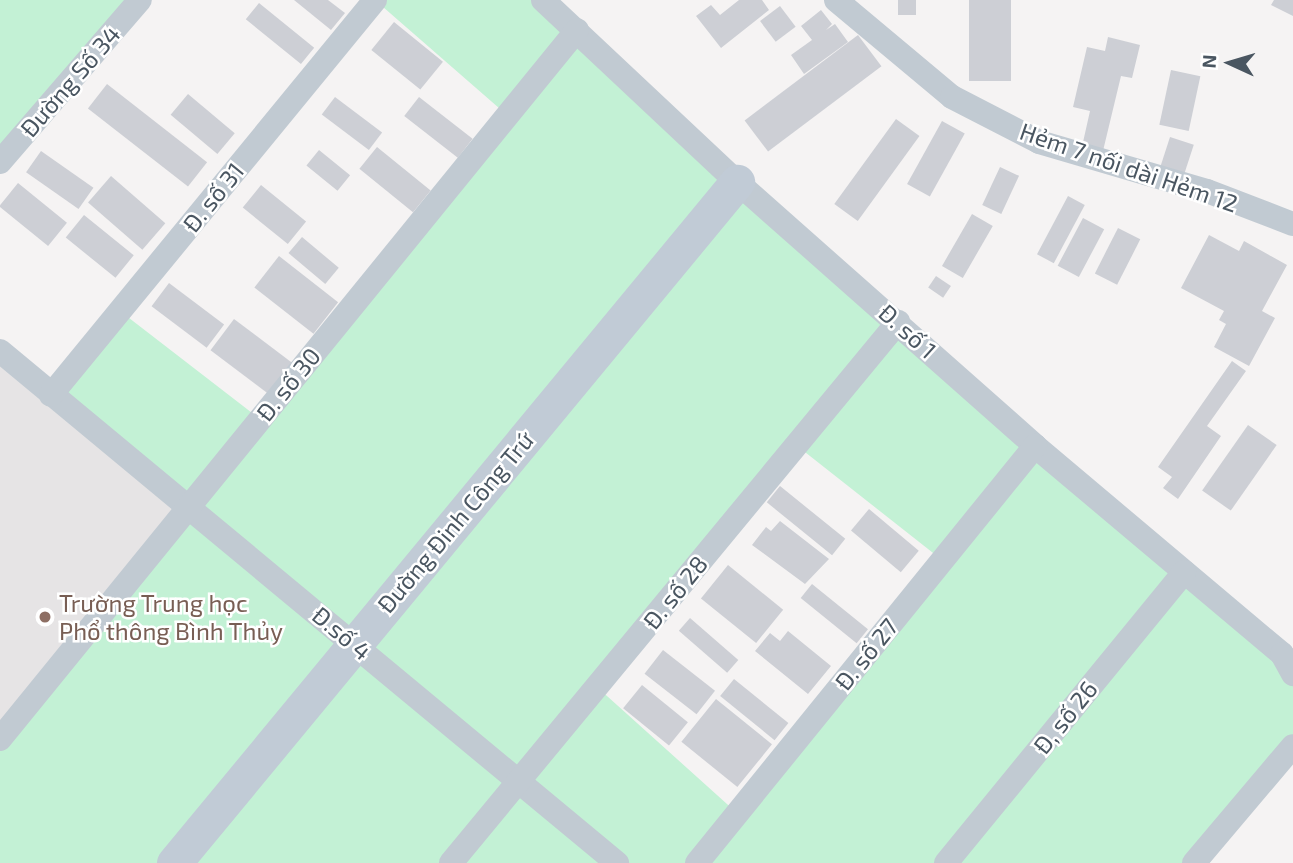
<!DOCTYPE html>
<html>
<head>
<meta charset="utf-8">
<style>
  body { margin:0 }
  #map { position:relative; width:1293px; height:863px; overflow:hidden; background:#f5f3f3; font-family:"Exo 2",sans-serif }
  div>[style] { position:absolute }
  .education>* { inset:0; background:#e6e4e5 }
  .green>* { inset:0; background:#c3f1d5 }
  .building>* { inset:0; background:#cdcfd5; transform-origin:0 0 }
  .street>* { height:24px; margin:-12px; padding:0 12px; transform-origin:12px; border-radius:12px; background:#c1cad2 }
  .secondary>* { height:35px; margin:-17.5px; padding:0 17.5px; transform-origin:17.5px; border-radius:17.5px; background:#c1cbd6 }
  .dots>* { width:19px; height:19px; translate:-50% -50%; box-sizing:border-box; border:4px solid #fff; border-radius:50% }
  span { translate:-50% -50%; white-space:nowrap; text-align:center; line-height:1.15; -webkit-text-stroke:5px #fff; paint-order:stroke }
  .street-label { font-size:24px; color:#4a5661 }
  .education-label { font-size:24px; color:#785e54 }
  .left { translate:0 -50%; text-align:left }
  .north { position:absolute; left:1195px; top:28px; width:70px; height:70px; -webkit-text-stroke:5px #fff; paint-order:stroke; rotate:274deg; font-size:19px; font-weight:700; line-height:28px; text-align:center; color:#4a5661 }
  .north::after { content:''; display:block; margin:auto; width:24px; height:32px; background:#4a5661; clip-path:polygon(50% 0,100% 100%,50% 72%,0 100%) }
</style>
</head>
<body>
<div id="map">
  <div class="education">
    <i style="clip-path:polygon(0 357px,180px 507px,0 726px)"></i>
  </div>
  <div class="green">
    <i style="clip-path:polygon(0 0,140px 0,0 162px)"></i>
    <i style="clip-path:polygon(evenodd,375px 0,543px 0,1293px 674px,1293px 746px,1194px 863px,0 863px,0 739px,189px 507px,51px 395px,120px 311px,260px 419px,507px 115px,375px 0,796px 445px,942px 560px,737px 813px,597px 687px,796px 445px)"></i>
  </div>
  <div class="building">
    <i style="clip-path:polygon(294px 0,328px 0,345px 13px,331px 30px)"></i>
    <i style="clip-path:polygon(739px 0,762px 0,769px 10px,721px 48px,696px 16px,711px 5px,720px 15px)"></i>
    <i style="left:898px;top:0;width:18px;height:15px"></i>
    <i style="left:969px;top:0;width:42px;height:81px"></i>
    <i style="clip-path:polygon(1274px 0,1293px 0,1293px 16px,1271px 5px)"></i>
    <i style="left:259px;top:3px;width:71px;height:21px;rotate:39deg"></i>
    <i style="left:780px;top:6px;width:26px;height:25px;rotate:53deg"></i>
    <i style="clip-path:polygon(821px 10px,832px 24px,826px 30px,835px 24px,848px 42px,804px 74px,791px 55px,812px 40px,801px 26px)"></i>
    <i style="left:394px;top:22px;width:63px;height:36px;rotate:39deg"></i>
    <i style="left:858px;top:35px;width:39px;height:142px;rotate:53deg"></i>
    <i style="clip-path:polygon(1108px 37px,1140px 45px,1132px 78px,1121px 76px,1102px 155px,1081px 151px,1090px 111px,1073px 107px,1087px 47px,1105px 51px)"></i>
    <i style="left:1171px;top:70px;width:30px;height:56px;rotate:12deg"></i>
    <i style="left:107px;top:84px;width:127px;height:31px;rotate:38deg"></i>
    <i style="left:188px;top:94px;width:61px;height:27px;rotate:40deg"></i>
    <i style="left:335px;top:97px;width:59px;height:22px;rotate:37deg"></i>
    <i style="left:419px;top:97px;width:68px;height:24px;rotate:38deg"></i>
    <i style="left:896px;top:119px;width:29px;height:105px;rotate:36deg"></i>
    <i style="left:942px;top:121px;width:26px;height:72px;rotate:29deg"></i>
    <i style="left:1170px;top:137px;width:25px;height:38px;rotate:18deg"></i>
    <i style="left:377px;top:147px;width:69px;height:28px;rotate:39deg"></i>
    <i style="left:319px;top:150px;width:40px;height:20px;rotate:39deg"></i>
    <i style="left:41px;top:151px;width:64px;height:26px;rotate:35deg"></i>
    <i style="left:1000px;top:167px;width:21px;height:42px;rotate:25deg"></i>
    <i style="left:111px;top:176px;width:72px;height:35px;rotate:41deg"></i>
    <i style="left:18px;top:183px;width:63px;height:30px;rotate:39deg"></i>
    <i style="left:261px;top:185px;width:58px;height:29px;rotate:39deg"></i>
    <i style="left:1068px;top:196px;width:19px;height:66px;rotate:28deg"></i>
    <i style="left:972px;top:214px;width:24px;height:60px;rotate:30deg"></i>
    <i style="left:84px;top:215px;width:64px;height:29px;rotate:39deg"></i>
    <i style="left:1083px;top:218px;width:24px;height:54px;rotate:28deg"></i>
    <i style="left:1118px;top:228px;width:25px;height:51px;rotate:27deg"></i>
    <i style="clip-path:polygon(1209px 235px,1239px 251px,1244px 241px,1287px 265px,1262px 311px,1275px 318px,1249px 366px,1214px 347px,1226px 324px,1219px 320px,1224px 311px,1181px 288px)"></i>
    <i style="left:302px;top:237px;width:48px;height:21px;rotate:40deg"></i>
    <i style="left:279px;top:256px;width:75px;height:40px;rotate:38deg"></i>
    <i style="left:936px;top:276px;width:18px;height:14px;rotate:34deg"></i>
    <i style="left:169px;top:283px;width:69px;height:29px;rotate:37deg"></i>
    <i style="left:234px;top:319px;width:76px;height:39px;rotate:37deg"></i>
    <i style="clip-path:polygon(1232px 361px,1246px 371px,1207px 426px,1221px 436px,1178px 499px,1163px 488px,1172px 477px,1158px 467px)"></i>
    <i style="left:1248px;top:425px;width:35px;height:80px;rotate:35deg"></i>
    <i style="left:780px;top:486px;width:84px;height:21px;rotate:39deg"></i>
    <i style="left:869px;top:509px;width:65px;height:28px;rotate:40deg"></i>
    <i style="clip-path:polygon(780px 521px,829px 559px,805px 584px,752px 545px,766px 527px,771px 531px)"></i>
    <i style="left:728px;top:565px;width:71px;height:43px;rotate:39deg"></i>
    <i style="left:812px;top:584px;width:72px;height:18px;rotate:39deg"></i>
    <i style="left:690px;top:618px;width:64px;height:17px;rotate:41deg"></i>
    <i style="clip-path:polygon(788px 631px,831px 666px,808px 694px,755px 651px,770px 633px,780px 641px)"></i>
    <i style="left:663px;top:650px;width:66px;height:30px;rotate:38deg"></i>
    <i style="left:734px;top:679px;width:70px;height:22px;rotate:39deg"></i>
    <i style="left:642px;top:685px;width:59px;height:30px;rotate:39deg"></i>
    <i style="left:716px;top:699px;width:72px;height:55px;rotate:39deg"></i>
  </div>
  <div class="street">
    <i style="left:543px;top:0;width:266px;rotate:43.2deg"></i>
    <i style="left:737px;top:182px;width:398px;rotate:41.5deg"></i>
    <i style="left:1035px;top:446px;width:323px;rotate:40.1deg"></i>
    <i style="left:1282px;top:654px;width:23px;rotate:61deg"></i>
    <i style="left:836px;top:0;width:151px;rotate:39.9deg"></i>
    <i style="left:952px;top:97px;width:98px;rotate:27.3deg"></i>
    <i style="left:1039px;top:142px;width:175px;rotate:16.3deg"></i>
    <i style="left:1207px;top:191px;width:92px;rotate:21deg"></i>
    <i style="left:0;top:162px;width:214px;rotate:-49.2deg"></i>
    <i style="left:0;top:351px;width:802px;rotate:39.69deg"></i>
    <i style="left:51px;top:395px;width:511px;rotate:-50.64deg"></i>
    <i style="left:0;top:739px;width:914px;rotate:-50.86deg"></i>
    <i style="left:451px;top:863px;width:702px;rotate:-50.43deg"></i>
    <i style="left:697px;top:863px;width:537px;rotate:-50.97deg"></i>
    <i style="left:946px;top:863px;width:376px;rotate:-50.7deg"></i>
    <i style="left:1194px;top:863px;width:153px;rotate:-49.8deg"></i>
  </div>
  <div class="secondary">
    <i style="left:174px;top:863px;width:884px;rotate:-50.42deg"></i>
  </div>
  <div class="dots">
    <i style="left:45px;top:617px;background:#8d6e63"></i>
  </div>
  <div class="street-label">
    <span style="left:70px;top:81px;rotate:-49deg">Đường Số 34</span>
    <span style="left:1129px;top:167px;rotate:19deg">Hẻm 7 nối dài Hẻm 12</span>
    <span style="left:213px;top:197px;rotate:-51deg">Đ. số 31</span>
    <span style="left:908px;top:331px;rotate:42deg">Đ. số 1</span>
    <span style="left:288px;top:384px;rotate:-51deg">Đ. số 30</span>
    <span style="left:455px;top:522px;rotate:-50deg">Đường Đinh Công Trứ</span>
    <span style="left:675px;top:592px;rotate:-51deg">Đ. số 28</span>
    <span style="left:342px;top:633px;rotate:40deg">Đ.số 4</span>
    <span style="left:866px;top:654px;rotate:-51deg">Đ. số 27</span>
    <span style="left:1065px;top:717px;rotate:-51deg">Đ, số 26</span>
  </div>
  <div class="education-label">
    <span class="left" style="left:59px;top:617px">Trường Trung học<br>Phổ thông Bình Thủy</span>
  </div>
  <div class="north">N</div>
</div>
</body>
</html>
